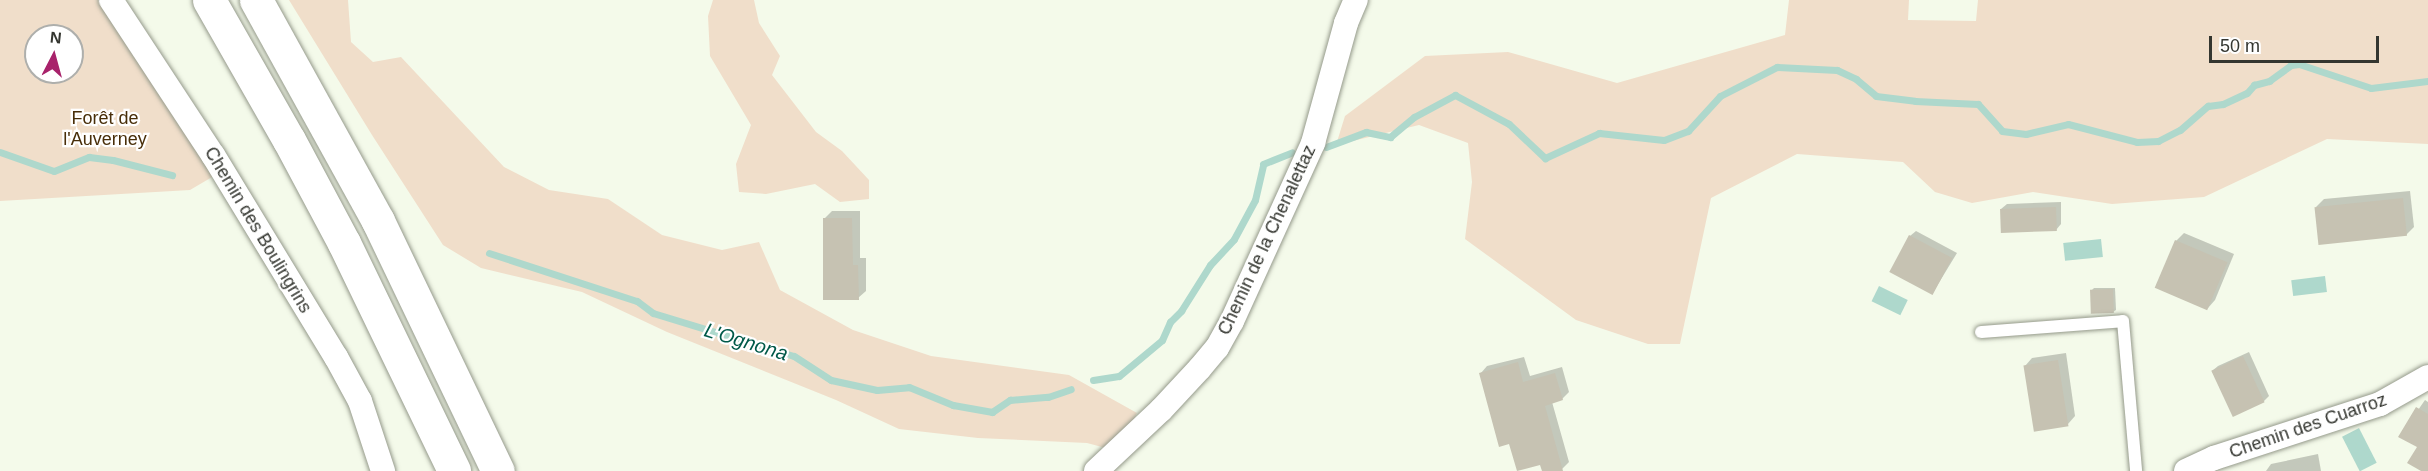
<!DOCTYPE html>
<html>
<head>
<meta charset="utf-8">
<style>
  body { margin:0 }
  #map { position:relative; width:2428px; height:471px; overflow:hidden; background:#f4faea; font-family:Arial,sans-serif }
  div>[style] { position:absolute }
  .green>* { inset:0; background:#f0deca }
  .water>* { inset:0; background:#aed8cc; transform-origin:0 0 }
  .shadow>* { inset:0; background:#0003 }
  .stream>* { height:7px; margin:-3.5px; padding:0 3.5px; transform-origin:3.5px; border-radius:3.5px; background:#aed8cc }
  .building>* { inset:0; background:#c6c2b2; transform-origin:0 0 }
  .roads { filter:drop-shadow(0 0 2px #959a8b) drop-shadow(0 0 2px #959a8b) }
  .lane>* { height:12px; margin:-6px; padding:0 6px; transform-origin:6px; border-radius:6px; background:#fff }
  .street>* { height:24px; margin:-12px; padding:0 12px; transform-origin:12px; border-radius:12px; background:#fff }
  .highway>* { height:33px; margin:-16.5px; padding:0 16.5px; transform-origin:16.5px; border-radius:16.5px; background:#fff }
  span { translate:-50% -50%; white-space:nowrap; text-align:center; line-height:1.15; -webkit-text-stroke:4.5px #fff; paint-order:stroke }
  .park-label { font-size:18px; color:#482e09 }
  .street-label { font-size:18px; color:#343630 }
  .water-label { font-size:20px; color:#005949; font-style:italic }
  .north { position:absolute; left:24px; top:24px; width:60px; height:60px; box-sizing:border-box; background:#fff; border:2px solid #aeafac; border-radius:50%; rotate:6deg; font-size:16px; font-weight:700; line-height:24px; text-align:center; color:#343630 }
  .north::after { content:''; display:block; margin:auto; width:21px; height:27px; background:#a8226b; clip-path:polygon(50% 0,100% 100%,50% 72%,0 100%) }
  .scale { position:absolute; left:2209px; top:36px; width:170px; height:27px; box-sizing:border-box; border:3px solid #343630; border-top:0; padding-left:8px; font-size:18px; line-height:21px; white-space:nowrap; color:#343630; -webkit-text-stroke:4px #fff; paint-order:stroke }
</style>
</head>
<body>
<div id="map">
  <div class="green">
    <i style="clip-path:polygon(evenodd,0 0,98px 0,219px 173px,190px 190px,0 201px,0 0,36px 36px,72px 36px,72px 72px,36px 72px,36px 36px)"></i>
    <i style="clip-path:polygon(289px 0,348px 0,351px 42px,373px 62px,401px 57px,504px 167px,549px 190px,608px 199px,662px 235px,722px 250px,759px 242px,780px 290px,853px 330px,931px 356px,1069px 375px,1137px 413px,1117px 451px,1087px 443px,978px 438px,899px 429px,836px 400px,667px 332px,582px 292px,481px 268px,443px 245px,372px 135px)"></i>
    <i style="clip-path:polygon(713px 0,754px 0,759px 23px,780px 56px,772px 75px,816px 132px,842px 151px,869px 180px,869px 199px,840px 202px,815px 184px,766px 194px,739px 192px,736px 164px,751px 125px,710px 56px,708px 16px)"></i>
    <i style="clip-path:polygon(1789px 0,1909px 0,1908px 20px,1976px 21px,1978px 0,2428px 0,2428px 144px,2327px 139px,2204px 197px,2112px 204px,2033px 192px,1972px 203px,1935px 192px,1903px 162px,1797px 154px,1711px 198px,1680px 344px,1648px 344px,1576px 320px,1465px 239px,1472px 182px,1468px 143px,1419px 125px,1336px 145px,1345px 116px,1425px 56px,1508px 52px,1617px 83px,1785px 35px)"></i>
  </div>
  <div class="water">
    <i style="left:2101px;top:239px;width:18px;height:38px;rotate:84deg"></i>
    <i style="left:2325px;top:276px;width:16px;height:34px;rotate:83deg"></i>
    <i style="left:1879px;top:286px;width:32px;height:17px;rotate:26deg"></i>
    <i style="left:2359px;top:428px;width:39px;height:19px;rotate:63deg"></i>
  </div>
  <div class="shadow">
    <i style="clip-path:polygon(2410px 191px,2414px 227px,2406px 235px,2316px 207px,2324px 199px)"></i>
    <i style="clip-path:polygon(2061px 202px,2061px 224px,2056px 230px,2001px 209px,2007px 204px)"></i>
    <i style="clip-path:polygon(832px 211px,860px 211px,860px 258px,866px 258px,866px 291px,858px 298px,824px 219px)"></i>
    <i style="clip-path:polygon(1916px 231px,1957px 253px,1932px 294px,1910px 236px)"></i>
    <i style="clip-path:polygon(2184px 233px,2234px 254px,2215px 300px,2208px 308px,2176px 241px)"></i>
    <i style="clip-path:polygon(2094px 288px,2115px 288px,2116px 310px,2113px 312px,2092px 290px)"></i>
    <i style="clip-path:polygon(2249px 352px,2269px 396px,2264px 401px,2233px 415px,2212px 371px,2218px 366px)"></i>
    <i style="clip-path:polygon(2066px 353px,2075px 416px,2068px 424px,2025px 366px,2032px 358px)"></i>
    <i style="clip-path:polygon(1524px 357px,1530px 376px,1562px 367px,1569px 392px,1562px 399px,1552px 402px,1569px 462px,1562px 469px,1543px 471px,1541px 463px,1510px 443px,1481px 373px,1487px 366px)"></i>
    <i style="clip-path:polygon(2425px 400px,2428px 402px,2428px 471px,2424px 471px,2419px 447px,2400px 436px)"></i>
    <i style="clip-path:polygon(2318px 454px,2321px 471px,2266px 471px,2271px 464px)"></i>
  </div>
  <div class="stream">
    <i style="left:1326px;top:147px;width:43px;rotate:-20.6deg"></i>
    <i style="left:1366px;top:132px;width:25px;rotate:12deg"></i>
    <i style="left:1390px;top:137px;width:31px;rotate:-40deg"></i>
    <i style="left:1414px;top:117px;width:47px;rotate:-28.2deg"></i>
    <i style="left:1455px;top:95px;width:61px;rotate:28.2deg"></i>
    <i style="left:1509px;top:124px;width:50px;rotate:43.4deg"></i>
    <i style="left:1545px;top:158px;width:60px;rotate:-24.8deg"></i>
    <i style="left:1599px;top:133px;width:65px;rotate:6.1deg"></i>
    <i style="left:1664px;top:140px;width:26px;rotate:-21deg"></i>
    <i style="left:1688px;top:131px;width:47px;rotate:-47.6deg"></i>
    <i style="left:1720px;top:96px;width:64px;rotate:-27deg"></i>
    <i style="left:1777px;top:67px;width:60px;rotate:2.9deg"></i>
    <i style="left:1837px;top:70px;width:21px;rotate:25deg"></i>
    <i style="left:1856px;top:79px;width:26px;rotate:40deg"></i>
    <i style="left:1876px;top:96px;width:39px;rotate:7deg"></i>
    <i style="left:1915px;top:101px;width:63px;rotate:2.7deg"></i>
    <i style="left:1978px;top:104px;width:36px;rotate:48deg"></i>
    <i style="left:2002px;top:131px;width:24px;rotate:7deg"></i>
    <i style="left:2026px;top:134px;width:43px;rotate:-13.4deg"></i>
    <i style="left:2068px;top:124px;width:71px;rotate:14.6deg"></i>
    <i style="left:2137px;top:142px;width:21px;rotate:-3deg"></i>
    <i style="left:2158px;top:141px;width:25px;rotate:-27deg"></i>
    <i style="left:2180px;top:130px;width:37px;rotate:-41deg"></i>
    <i style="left:2208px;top:106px;width:15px;rotate:-8deg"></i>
    <i style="left:2223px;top:104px;width:26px;rotate:-25deg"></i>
    <i style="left:2247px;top:93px;width:11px;rotate:-49deg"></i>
    <i style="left:2254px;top:85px;width:16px;rotate:-15deg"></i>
    <i style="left:2269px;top:81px;width:27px;rotate:-36deg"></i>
    <i style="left:2291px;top:65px;width:8px;rotate:-7deg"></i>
    <i style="left:2299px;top:64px;width:76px;rotate:18.4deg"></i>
    <i style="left:2371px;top:88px;width:57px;rotate:-7deg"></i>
    <i style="left:0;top:152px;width:57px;rotate:19.4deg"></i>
    <i style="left:54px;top:171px;width:38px;rotate:-22deg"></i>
    <i style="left:89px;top:157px;width:24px;rotate:7deg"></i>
    <i style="left:113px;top:160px;width:61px;rotate:14.3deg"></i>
    <i style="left:489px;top:253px;width:156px;rotate:18deg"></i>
    <i style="left:637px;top:301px;width:20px;rotate:37deg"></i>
    <i style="left:653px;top:313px;width:147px;rotate:17deg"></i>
    <i style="left:794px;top:356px;width:44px;rotate:33deg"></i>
    <i style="left:831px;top:380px;width:47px;rotate:12.3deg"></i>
    <i style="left:877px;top:390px;width:32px;rotate:-5deg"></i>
    <i style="left:909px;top:387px;width:48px;rotate:22.2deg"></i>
    <i style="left:953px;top:405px;width:40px;rotate:10deg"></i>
    <i style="left:992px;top:412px;width:22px;rotate:-34deg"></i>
    <i style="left:1010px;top:400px;width:38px;rotate:-5deg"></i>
    <i style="left:1048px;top:397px;width:24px;rotate:-19deg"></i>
    <i style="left:1093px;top:380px;width:26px;rotate:-9deg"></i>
    <i style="left:1119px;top:376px;width:56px;rotate:-39.9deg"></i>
    <i style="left:1162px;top:340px;width:20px;rotate:-66deg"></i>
    <i style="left:1170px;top:322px;width:16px;rotate:-45deg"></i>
    <i style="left:1181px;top:311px;width:54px;rotate:-57.8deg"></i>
    <i style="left:1210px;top:265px;width:35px;rotate:-47deg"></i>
    <i style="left:1234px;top:239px;width:44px;rotate:-61.7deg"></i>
    <i style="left:1255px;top:200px;width:37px;rotate:-77deg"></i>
    <i style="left:1263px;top:164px;width:31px;rotate:-22deg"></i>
  </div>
  <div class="building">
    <i style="left:2403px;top:198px;width:38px;height:89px;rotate:84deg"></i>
    <i style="left:2056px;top:207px;width:24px;height:56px;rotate:88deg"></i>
    <i style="clip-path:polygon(823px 218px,852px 218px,853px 265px,858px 265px,859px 300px,823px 300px)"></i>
    <i style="left:1909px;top:235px;width:49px;height:42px;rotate:28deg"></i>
    <i style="left:2175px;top:240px;width:57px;height:52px;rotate:23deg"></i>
    <i style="left:2113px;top:289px;width:24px;height:23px;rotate:88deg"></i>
    <i style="left:2243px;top:356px;width:51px;height:35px;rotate:65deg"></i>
    <i style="left:2058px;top:360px;width:67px;height:35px;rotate:81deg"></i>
    <i style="clip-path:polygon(1518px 362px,1523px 382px,1555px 373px,1563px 400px,1545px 406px,1563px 471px,1542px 471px,1540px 465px,1517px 471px,1509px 444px,1499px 447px,1479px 373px)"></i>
    <i style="clip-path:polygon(2416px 407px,2428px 414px,2428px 471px,2421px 471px,2407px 463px,2417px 447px,2398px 437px)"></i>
  </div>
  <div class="roads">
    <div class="lane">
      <i style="left:1981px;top:332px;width:142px;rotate:-4.4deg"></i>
      <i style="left:2123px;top:321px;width:151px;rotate:85deg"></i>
    </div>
    <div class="street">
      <i style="left:111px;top:0;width:186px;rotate:56.7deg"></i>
      <i style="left:213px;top:155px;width:237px;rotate:58.7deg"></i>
      <i style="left:336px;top:357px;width:50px;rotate:61.4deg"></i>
      <i style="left:360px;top:401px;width:74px;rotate:71.8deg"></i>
      <i style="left:1096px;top:471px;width:89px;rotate:-43.2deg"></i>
      <i style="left:1161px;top:410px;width:57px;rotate:-47.1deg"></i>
      <i style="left:1200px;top:368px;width:26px;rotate:-50deg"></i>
      <i style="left:1217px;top:348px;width:31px;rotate:-61deg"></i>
      <i style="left:1232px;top:321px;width:196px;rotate:-65.5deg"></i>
      <i style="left:1313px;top:143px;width:124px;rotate:-74.6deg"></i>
      <i style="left:1346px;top:23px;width:25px;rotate:-67deg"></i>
      <i style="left:2186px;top:471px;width:31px;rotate:-25deg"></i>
      <i style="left:2214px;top:458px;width:175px;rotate:-18deg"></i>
      <i style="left:2380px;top:404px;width:55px;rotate:-29.4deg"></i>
    </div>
    <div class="highway">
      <i style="left:209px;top:0;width:161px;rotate:60.3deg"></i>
      <i style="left:289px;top:140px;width:117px;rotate:61.9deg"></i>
      <i style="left:344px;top:243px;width:253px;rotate:64.2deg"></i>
      <i style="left:256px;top:0;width:252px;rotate:61.1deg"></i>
      <i style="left:378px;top:221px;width:277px;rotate:64.4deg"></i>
    </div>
  </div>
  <div class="park-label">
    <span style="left:105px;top:129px">Forêt de<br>l'Auverney</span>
  </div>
  <div class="street-label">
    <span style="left:258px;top:230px;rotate:59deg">Chemin des Boulingrins</span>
    <span style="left:1267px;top:240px;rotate:-65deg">Chemin de la Chenalettaz</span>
    <span style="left:2308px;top:426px;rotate:-19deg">Chemin des Cuarroz</span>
  </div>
  <div class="water-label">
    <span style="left:746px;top:342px;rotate:17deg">L'Ognona</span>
  </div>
  <div class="north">N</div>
  <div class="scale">50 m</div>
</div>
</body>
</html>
